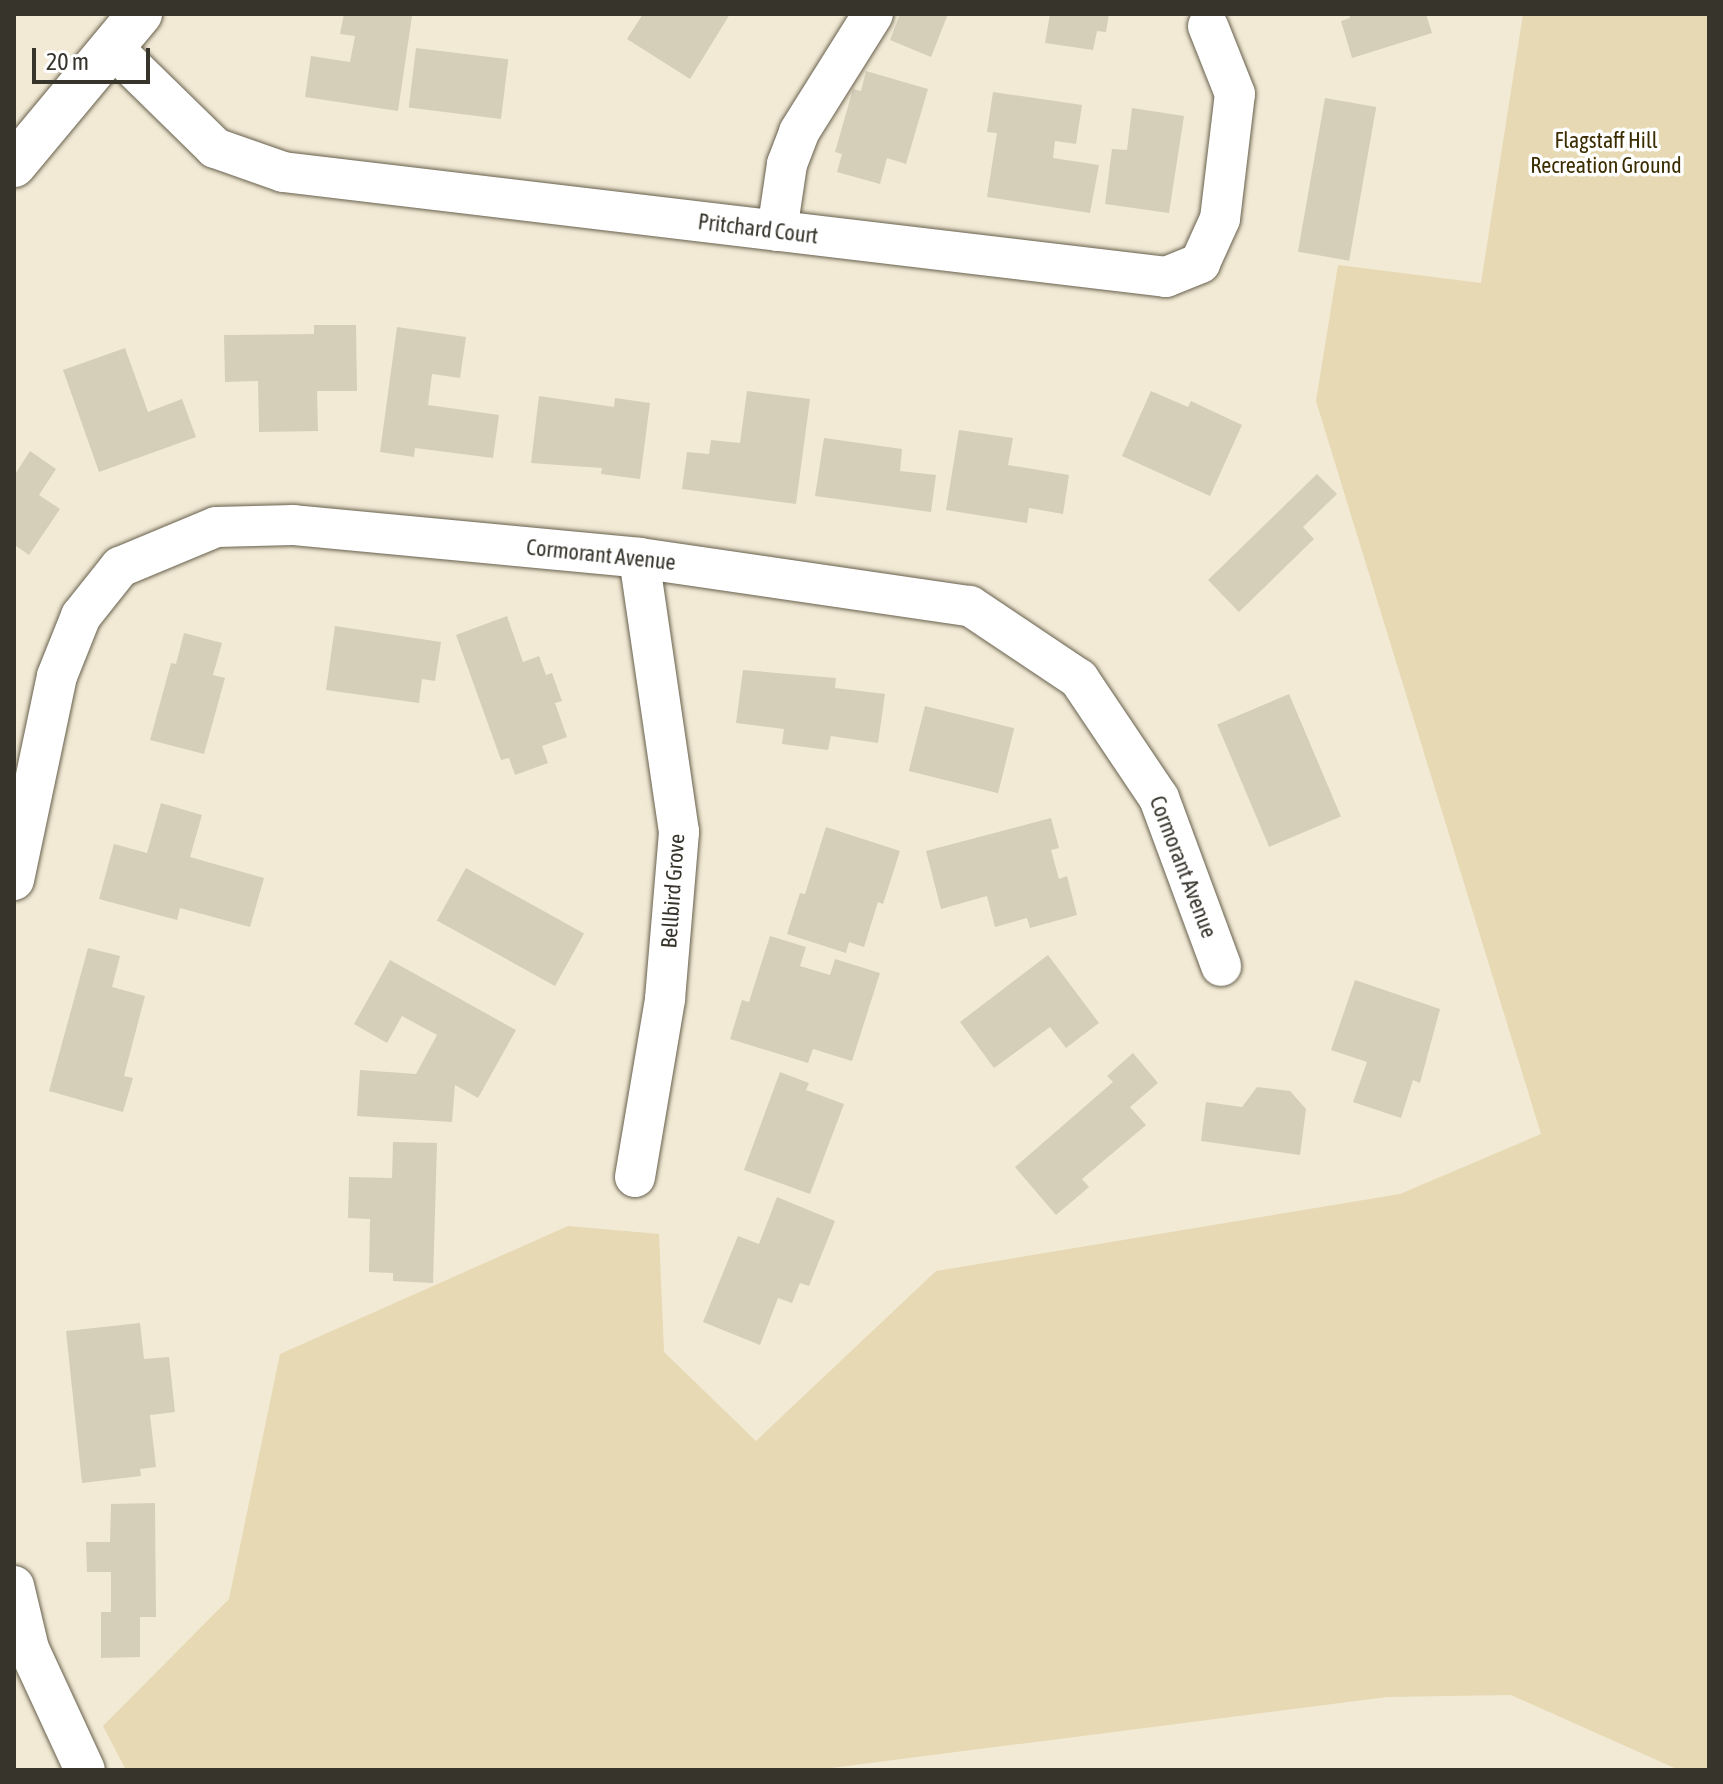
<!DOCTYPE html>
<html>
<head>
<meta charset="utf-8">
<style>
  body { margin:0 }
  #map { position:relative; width:1723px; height:1784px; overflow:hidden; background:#f2ead5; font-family:"Asap Condensed",sans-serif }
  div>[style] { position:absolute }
  .green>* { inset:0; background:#e6d9b3 }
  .building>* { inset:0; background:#d5ceb9; transform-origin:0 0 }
  .roads { filter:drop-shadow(0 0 2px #67604d) drop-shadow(0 0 2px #67604d) }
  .minor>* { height:40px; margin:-20px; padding:0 20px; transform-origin:20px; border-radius:20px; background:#fff }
  .secondary>* { height:44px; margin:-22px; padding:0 22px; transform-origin:22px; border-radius:22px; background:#fff }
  span { translate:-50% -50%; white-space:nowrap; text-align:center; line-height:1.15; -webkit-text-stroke:7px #fff; paint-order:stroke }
  .park-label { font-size:22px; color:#3b2d00 }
  .street-label { font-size:22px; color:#37342c }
  .frame { position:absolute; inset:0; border:16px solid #37342c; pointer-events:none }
  .scale { position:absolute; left:32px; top:48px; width:118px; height:36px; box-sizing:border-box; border:4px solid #37342c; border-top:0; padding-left:10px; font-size:24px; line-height:28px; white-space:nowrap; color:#37342c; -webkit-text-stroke:6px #fff; paint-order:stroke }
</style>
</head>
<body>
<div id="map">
  <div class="green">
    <i style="clip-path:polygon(1523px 14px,1709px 14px,1709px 1770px,1679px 1770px,1511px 1695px,1387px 1697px,831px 1768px,126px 1770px,103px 1726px,229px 1599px,280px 1354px,568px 1226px,659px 1234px,664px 1352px,756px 1441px,936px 1271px,1400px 1194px,1541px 1134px,1316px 401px,1338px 265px,1481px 283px)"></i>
  </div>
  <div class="building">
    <i style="clip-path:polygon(344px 14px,412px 16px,398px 111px,305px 97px,311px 56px,350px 62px,355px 36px,340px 34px)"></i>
    <i style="clip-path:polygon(643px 14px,730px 14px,690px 79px,627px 39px)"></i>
    <i style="clip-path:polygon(900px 14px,948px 14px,931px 57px,890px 40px)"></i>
    <i style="clip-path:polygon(1050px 14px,1109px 14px,1106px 32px,1097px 31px,1093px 50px,1045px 43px)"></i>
    <i style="clip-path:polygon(1349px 14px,1426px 14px,1432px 33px,1352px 58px,1341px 21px,1350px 18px)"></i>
    <i style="left:416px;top:48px;width:93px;height:60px;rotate:7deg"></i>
    <i style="clip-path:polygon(866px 71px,928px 89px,906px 164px,887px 158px,880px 184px,837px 172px,842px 154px,835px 152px,853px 89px,861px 91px)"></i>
    <i style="clip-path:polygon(993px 92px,1082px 105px,1076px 144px,1055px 141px,1053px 158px,1099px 165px,1090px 213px,987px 197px,997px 133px,987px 132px)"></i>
    <i style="left:1325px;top:98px;width:52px;height:156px;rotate:10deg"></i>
    <i style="clip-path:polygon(1132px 108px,1184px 116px,1169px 213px,1105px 204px,1112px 149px,1127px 150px)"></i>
    <i style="clip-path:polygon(314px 325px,356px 325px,357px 391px,317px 391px,318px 431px,259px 432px,258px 381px,225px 382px,224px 335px,314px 334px)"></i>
    <i style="clip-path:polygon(397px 327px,466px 337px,460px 378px,432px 374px,428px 405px,499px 415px,493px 458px,415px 448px,414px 457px,380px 452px)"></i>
    <i style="clip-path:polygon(125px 348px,148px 412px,182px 399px,196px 437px,99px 472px,63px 370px)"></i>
    <i style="clip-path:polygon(747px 391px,810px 399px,796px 504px,682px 489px,687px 452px,709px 454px,711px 440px,740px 443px)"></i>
    <i style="clip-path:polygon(1151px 391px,1188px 407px,1191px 401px,1242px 425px,1210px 496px,1122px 456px)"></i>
    <i style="clip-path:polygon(539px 396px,614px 407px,615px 398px,650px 403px,640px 479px,601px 474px,602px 468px,531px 463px)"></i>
    <i style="clip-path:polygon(959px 430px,1013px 438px,1008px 465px,1069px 475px,1063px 514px,1029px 508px,1027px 523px,946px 510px)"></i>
    <i style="clip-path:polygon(824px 438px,902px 449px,900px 471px,936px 475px,931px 512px,815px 496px)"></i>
    <i style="clip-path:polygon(30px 451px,56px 469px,39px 495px,60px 509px,29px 555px,16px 546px,14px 549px,14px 476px)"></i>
    <i style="clip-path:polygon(1317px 474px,1337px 494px,1303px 527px,1314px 539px,1239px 612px,1208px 580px)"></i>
    <i style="clip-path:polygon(507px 616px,523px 662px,539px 656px,546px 675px,552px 673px,562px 701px,555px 703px,567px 737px,542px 746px,548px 763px,515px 775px,509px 758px,501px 760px,456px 635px)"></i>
    <i style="clip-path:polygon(335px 626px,441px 642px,435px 681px,422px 679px,419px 703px,326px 690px)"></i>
    <i style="clip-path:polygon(184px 633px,222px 643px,213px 675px,225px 678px,204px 754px,150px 740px,171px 663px,176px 664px)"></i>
    <i style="clip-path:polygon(743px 670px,836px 678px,835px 688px,885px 694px,878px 743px,831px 736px,828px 750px,782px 744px,784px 729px,736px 723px)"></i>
    <i style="left:1289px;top:694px;width:133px;height:78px;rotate:67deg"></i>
    <i style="left:925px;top:706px;width:92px;height:67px;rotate:14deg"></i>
    <i style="clip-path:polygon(161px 803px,202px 815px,190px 857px,264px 878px,250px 927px,180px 908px,177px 920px,99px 899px,114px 844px,147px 853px)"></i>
    <i style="clip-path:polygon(1051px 818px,1059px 848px,1051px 850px,1059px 879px,1067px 876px,1077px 915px,1030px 928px,1027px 918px,995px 927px,987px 896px,941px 909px,926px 851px)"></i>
    <i style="clip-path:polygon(826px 827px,900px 851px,883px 904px,878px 902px,864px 947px,849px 942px,846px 953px,787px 934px,800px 893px,805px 894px)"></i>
    <i style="left:466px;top:868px;width:135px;height:60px;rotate:29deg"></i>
    <i style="clip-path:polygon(770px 936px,806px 947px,800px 966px,830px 975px,835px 959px,880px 973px,852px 1061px,813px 1049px,808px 1063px,730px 1039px,742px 1000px,749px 1002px)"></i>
    <i style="clip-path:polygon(88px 948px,120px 956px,112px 987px,145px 996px,124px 1076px,133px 1078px,123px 1112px,49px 1091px)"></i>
    <i style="clip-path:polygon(1048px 955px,1099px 1023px,1066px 1048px,1050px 1027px,994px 1068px,960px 1022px)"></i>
    <i style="clip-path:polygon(390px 960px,516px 1030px,478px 1098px,455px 1085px,452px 1122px,357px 1116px,360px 1070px,416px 1074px,437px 1035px,402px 1016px,387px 1043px,354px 1024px)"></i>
    <i style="clip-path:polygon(1355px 980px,1440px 1009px,1420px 1083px,1413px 1080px,1401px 1118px,1353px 1102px,1367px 1062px,1331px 1050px)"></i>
    <i style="clip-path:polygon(1133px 1053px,1158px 1083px,1130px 1107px,1146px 1125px,1082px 1179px,1089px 1187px,1056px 1215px,1015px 1167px,1113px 1082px,1107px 1076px)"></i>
    <i style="clip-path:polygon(780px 1072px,809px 1083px,806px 1090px,844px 1104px,810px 1194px,744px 1170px)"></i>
    <i style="clip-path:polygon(1257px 1087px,1290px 1091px,1306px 1109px,1300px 1155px,1201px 1141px,1206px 1102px,1242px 1107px)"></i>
    <i style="clip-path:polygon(393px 1142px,437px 1143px,433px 1283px,393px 1281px,393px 1273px,369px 1272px,370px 1219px,348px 1218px,349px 1177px,392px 1178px)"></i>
    <i style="clip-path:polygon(777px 1197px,835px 1221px,809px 1286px,800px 1283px,792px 1303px,778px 1298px,760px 1345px,703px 1322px,738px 1236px,759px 1244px)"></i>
    <i style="clip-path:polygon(140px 1323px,144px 1359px,169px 1357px,175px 1412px,150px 1415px,156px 1467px,140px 1469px,141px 1476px,82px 1483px,66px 1331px)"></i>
    <i style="clip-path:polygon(155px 1503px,156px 1617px,140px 1617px,140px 1657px,101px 1658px,101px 1612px,111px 1612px,111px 1572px,87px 1572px,86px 1542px,110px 1542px,111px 1504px)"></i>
  </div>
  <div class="roads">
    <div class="minor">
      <i style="left:111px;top:46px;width:146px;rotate:44.4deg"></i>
      <i style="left:215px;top:148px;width:72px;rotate:19.4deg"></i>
      <i style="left:283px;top:172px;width:889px;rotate:6.78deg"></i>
      <i style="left:1166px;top:277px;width:37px;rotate:-22deg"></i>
      <i style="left:1200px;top:263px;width:48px;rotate:-65.6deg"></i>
      <i style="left:1220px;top:219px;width:126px;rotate:-83.2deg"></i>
      <i style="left:1235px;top:94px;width:73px;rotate:-111.7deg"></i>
      <i style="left:777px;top:231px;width:68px;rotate:-81.5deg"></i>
      <i style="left:787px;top:164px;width:34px;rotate:-69deg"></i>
      <i style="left:799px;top:132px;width:139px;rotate:-57.9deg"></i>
      <i style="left:14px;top:880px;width:208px;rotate:-78.1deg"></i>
      <i style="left:57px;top:676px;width:65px;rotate:-68.2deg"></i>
      <i style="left:81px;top:616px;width:63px;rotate:-51.5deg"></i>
      <i style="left:120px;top:567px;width:104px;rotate:-22.6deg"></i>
      <i style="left:216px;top:527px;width:77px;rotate:-1.5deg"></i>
      <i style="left:293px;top:525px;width:348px;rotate:5.4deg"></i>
      <i style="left:639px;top:558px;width:334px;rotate:8.3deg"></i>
      <i style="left:970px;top:606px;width:131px;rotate:33.8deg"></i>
      <i style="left:1079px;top:679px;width:143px;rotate:56.1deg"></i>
      <i style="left:1159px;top:798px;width:179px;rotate:69.7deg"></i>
      <i style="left:635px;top:1177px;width:181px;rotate:-80.4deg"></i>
      <i style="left:665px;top:999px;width:168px;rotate:-85.2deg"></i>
      <i style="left:679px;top:832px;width:277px;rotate:-98.3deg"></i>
      <i style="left:14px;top:1586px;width:65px;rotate:76.6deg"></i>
      <i style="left:29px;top:1649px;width:133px;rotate:65.2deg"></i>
    </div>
    <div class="secondary">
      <i style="left:14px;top:165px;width:197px;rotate:-50.2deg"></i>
    </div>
  </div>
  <div class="park-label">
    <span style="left:1606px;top:153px">Flagstaff Hill<br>Recreation Ground</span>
  </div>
  <div class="street-label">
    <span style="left:758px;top:229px;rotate:7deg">Pritchard Court</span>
    <span style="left:601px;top:555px;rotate:6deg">Cormorant Avenue</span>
    <span style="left:1183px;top:867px;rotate:69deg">Cormorant Avenue</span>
    <span style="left:673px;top:891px;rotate:-86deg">Bellbird Grove</span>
  </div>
  <div class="frame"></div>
  <div class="scale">20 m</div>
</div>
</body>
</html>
